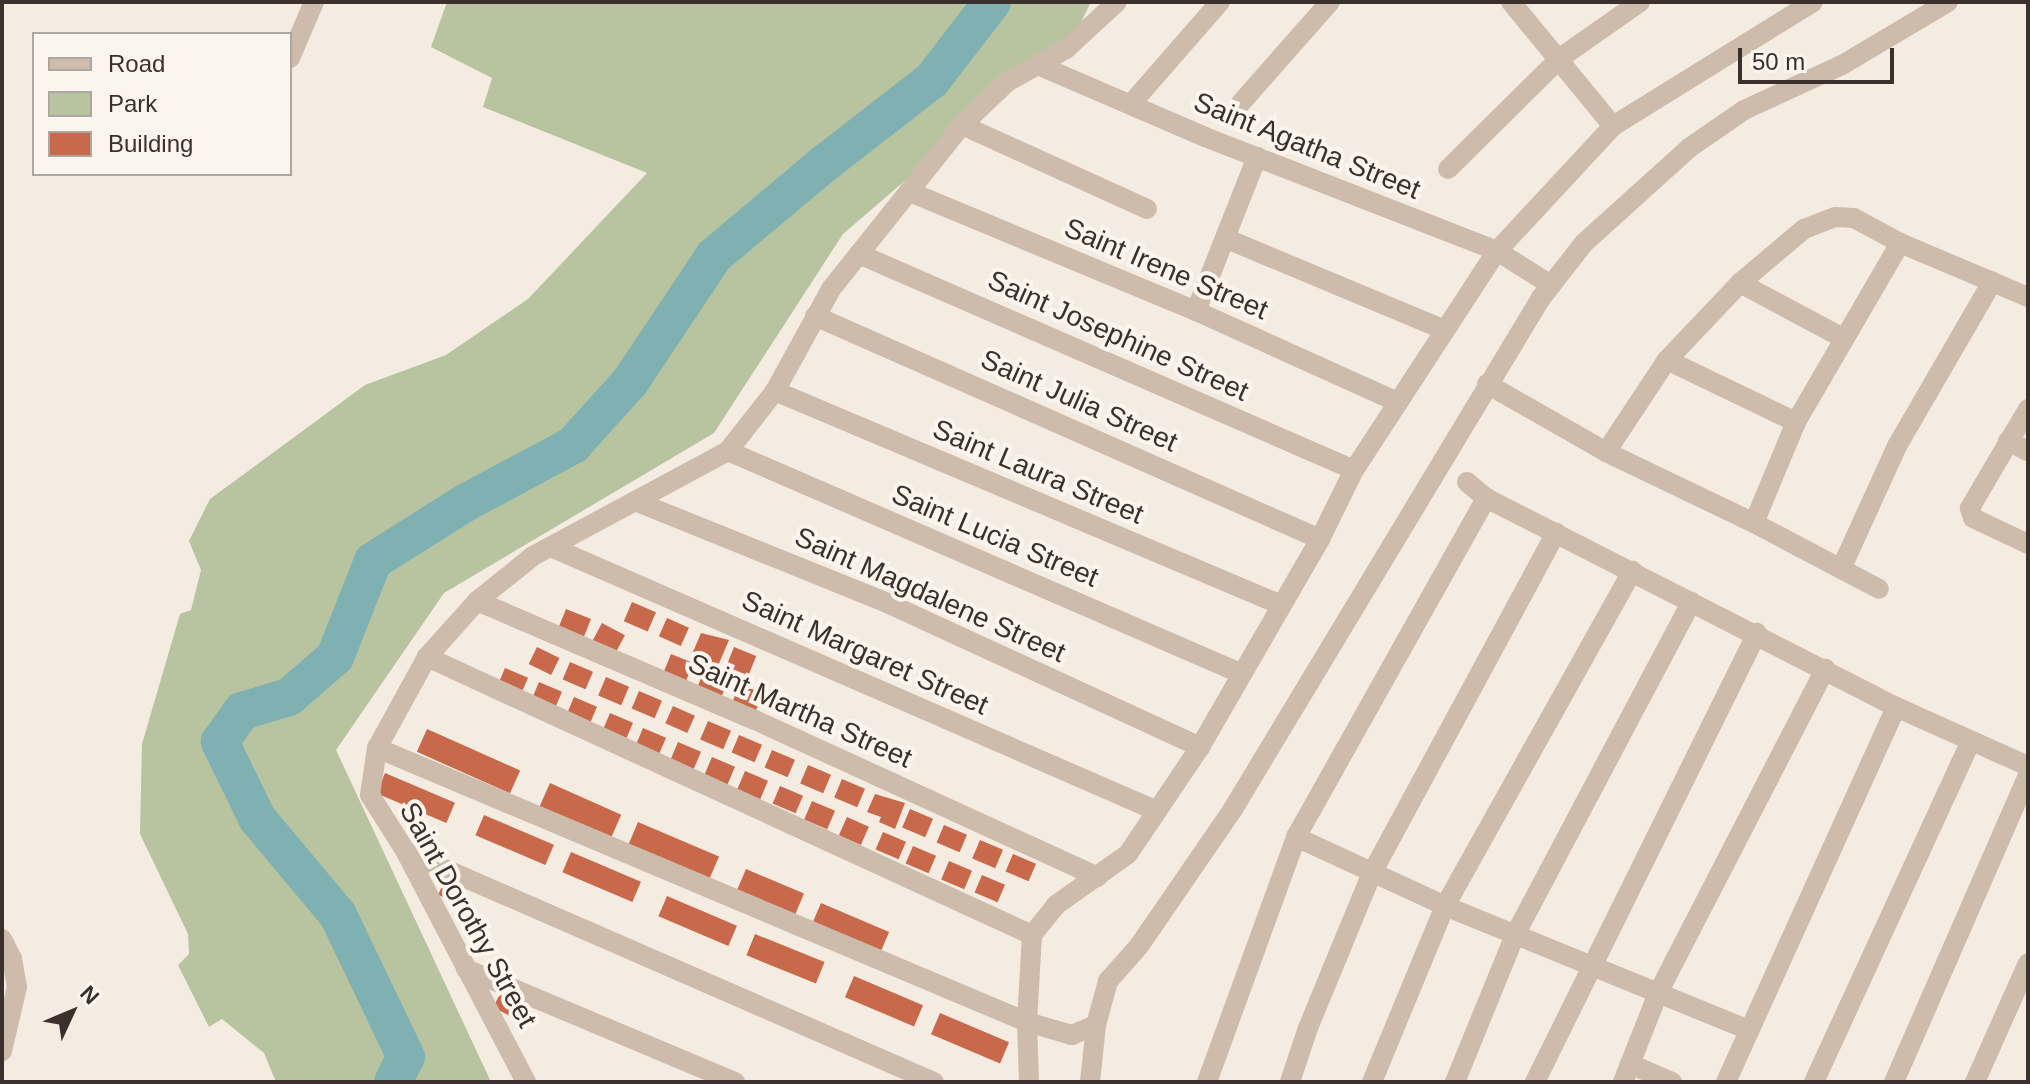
<!DOCTYPE html>
<html>
<head>
<meta charset="utf-8">
<style>
  body { margin:0 }
  #map { position:relative; width:2030px; height:1084px; overflow:hidden; background:#f4ebe1; font-family:Helvetica,sans-serif }
  div>[style] { position:absolute }
  .green>* { inset:0; background:#b8c4a0 }
  .river>* { height:38px; margin:-19px; padding:0 19px; transform-origin:19px; border-radius:19px; background:#7fb0b2 }
  .building>* { inset:0; background:#c8694b; transform-origin:0 0 }
  .minor>* { height:20px; margin:-10px; padding:0 10px; transform-origin:10px; border-radius:10px; background:#cdbbac }
  span { translate:-50% -50%; white-space:nowrap; text-align:center; line-height:1.15; -webkit-text-stroke:8px #fbf5ee; paint-order:stroke }
  .street-label { font-size:28px; color:#3b302b }
  .frame { position:absolute; inset:0; border:4px solid #3b302b; pointer-events:none }
  .legend { position:absolute; left:32px; top:32px; width:260px; height:144px; box-sizing:border-box; background:#fbf5ee; border:2px solid #aea6a0; margin:0; padding:10px 14px; list-style:none; font-size:24px; color:#3b302b }
  .legend li { display:flex; align-items:center; gap:16px; height:40px }
  .legend b { width:40px; border:2px solid #aea6a0 }
  .north { position:absolute; left:32px; top:972px; width:80px; height:80px; -webkit-text-stroke:6px #fbf5ee; paint-order:stroke; rotate:46deg; font-size:22px; font-weight:700; line-height:32px; text-align:center; color:#3b302b }
  .north::after { content:''; display:block; margin:auto; width:28px; height:36px; background:#3b302b; clip-path:polygon(50% 0,100% 100%,50% 72%,0 100%) }
  .scale { position:absolute; left:1738px; top:48px; width:156px; height:36px; box-sizing:border-box; border:4px solid #3b302b; border-top:0; padding-left:10px; font-size:24px; line-height:28px; white-space:nowrap; color:#3b302b; -webkit-text-stroke:6px #fbf5ee; paint-order:stroke }
</style>
</head>
<body>
<div id="map">
  <div class="green">
    <i style="clip-path:polygon(447px 2px,1091px 2px,1075px 34px,843px 234px,714px 433px,444px 593px,336px 750px,491px 1082px,276px 1082px,264px 1053px,222px 1019px,209px 1027px,178px 965px,189px 954px,188px 934px,140px 834px,142px 744px,180px 614px,191px 610px,201px 570px,189px 541px,210px 499px,365px 385px,446px 355px,528px 299px,647px 173px,483px 107px,492px 78px,431px 47px)"></i>
  </div>
  <div class="river">
    <i style="left:393px;top:1082px;width:28px;rotate:-63deg"></i>
    <i style="left:406px;top:1057px;width:157px;rotate:-115.6deg"></i>
    <i style="left:338px;top:915px;width:126px;rotate:-129.9deg"></i>
    <i style="left:257px;top:818px;width:85px;rotate:-116deg"></i>
    <i style="left:220px;top:742px;width:38px;rotate:-55deg"></i>
    <i style="left:242px;top:711px;width:49px;rotate:-16.6deg"></i>
    <i style="left:289px;top:697px;width:61px;rotate:-41deg"></i>
    <i style="left:335px;top:657px;width:103px;rotate:-68.4deg"></i>
    <i style="left:373px;top:561px;width:109px;rotate:-32.2deg"></i>
    <i style="left:465px;top:503px;width:123px;rotate:-28.2deg"></i>
    <i style="left:573px;top:445px;width:85px;rotate:-47.9deg"></i>
    <i style="left:630px;top:382px;width:151px;rotate:-56.3deg"></i>
    <i style="left:714px;top:256px;width:145px;rotate:-40deg"></i>
    <i style="left:825px;top:163px;width:135px;rotate:-37.8deg"></i>
    <i style="left:932px;top:80px;width:98px;rotate:-52.4deg"></i>
  </div>
  <div class="building">
    <i style="left:632px;top:602px;width:26px;height:21px;rotate:23deg"></i>
    <i style="left:566px;top:609px;width:27px;height:21px;rotate:22deg"></i>
    <i style="left:667px;top:618px;width:24px;height:20px;rotate:24deg"></i>
    <i style="left:602px;top:623px;width:26px;height:21px;rotate:28deg"></i>
    <i style="clip-path:polygon(701px 633px,729px 640px,717px 668px,693px 652px)"></i>
    <i style="left:537px;top:647px;width:25px;height:19px;rotate:26deg"></i>
    <i style="left:734px;top:647px;width:24px;height:21px;rotate:22deg"></i>
    <i style="left:671px;top:654px;width:24px;height:22px;rotate:22deg"></i>
    <i style="left:570px;top:662px;width:25px;height:19px;rotate:23deg"></i>
    <i style="left:505px;top:668px;width:25px;height:19px;rotate:23deg"></i>
    <i style="left:705px;top:669px;width:26px;height:21px;rotate:23deg"></i>
    <i style="left:606px;top:677px;width:25px;height:20px;rotate:23deg"></i>
    <i style="left:539px;top:682px;width:25px;height:20px;rotate:23deg"></i>
    <i style="left:740px;top:684px;width:25px;height:21px;rotate:23deg"></i>
    <i style="left:639px;top:691px;width:25px;height:19px;rotate:23deg"></i>
    <i style="left:574px;top:697px;width:25px;height:20px;rotate:23deg"></i>
    <i style="left:673px;top:706px;width:24px;height:19px;rotate:24deg"></i>
    <i style="left:610px;top:713px;width:25px;height:20px;rotate:23deg"></i>
    <i style="left:708px;top:721px;width:25px;height:20px;rotate:23deg"></i>
    <i style="left:643px;top:728px;width:25px;height:19px;rotate:23deg"></i>
    <i style="left:427px;top:729px;width:102px;height:25px;rotate:24deg"></i>
    <i style="left:739px;top:735px;width:25px;height:19px;rotate:23deg"></i>
    <i style="left:678px;top:742px;width:25px;height:19px;rotate:23deg"></i>
    <i style="left:772px;top:750px;width:25px;height:19px;rotate:23deg"></i>
    <i style="left:712px;top:757px;width:25px;height:20px;rotate:23deg"></i>
    <i style="left:808px;top:765px;width:25px;height:20px;rotate:23deg"></i>
    <i style="left:745px;top:771px;width:25px;height:20px;rotate:23deg"></i>
    <i style="left:385px;top:773px;width:76px;height:22px;rotate:23deg"></i>
    <i style="left:842px;top:779px;width:25px;height:20px;rotate:23deg"></i>
    <i style="left:550px;top:783px;width:78px;height:27px;rotate:24deg"></i>
    <i style="left:780px;top:786px;width:25px;height:19px;rotate:23deg"></i>
    <i style="clip-path:polygon(875px 794px,905px 803px,895px 829px,879px 822px,881px 817px,867px 812px)"></i>
    <i style="left:812px;top:801px;width:25px;height:20px;rotate:23deg"></i>
    <i style="left:910px;top:809px;width:25px;height:20px;rotate:23deg"></i>
    <i style="left:484px;top:815px;width:76px;height:22px;rotate:23deg"></i>
    <i style="left:847px;top:817px;width:24px;height:20px;rotate:24deg"></i>
    <i style="left:638px;top:822px;width:88px;height:26px;rotate:23deg"></i>
    <i style="left:944px;top:825px;width:25px;height:19px;rotate:23deg"></i>
    <i style="left:883px;top:832px;width:25px;height:19px;rotate:23deg"></i>
    <i style="left:980px;top:840px;width:25px;height:20px;rotate:23deg"></i>
    <i style="left:913px;top:846px;width:25px;height:19px;rotate:23deg"></i>
    <i style="left:571px;top:852px;width:76px;height:22px;rotate:23deg"></i>
    <i style="left:1013px;top:854px;width:25px;height:19px;rotate:23deg"></i>
    <i style="left:949px;top:861px;width:25px;height:20px;rotate:23deg"></i>
    <i style="left:746px;top:869px;width:63px;height:25px;rotate:23deg"></i>
    <i style="left:982px;top:875px;width:25px;height:19px;rotate:23deg"></i>
    <i style="left:444px;top:882px;width:21px;height:14px;rotate:25deg"></i>
    <i style="left:667px;top:896px;width:76px;height:22px;rotate:23deg"></i>
    <i style="left:821px;top:903px;width:74px;height:24px;rotate:23deg"></i>
    <i style="left:755px;top:934px;width:75px;height:23px;rotate:22deg"></i>
    <i style="left:854px;top:976px;width:75px;height:23px;rotate:23deg"></i>
    <i style="left:500px;top:994px;width:25px;height:15px;rotate:27deg"></i>
    <i style="left:940px;top:1013px;width:75px;height:23px;rotate:23deg"></i>
  </div>
  <div class="minor">
    <i style="left:1511px;top:2px;width:161px;rotate:50.6deg"></i>
    <i style="left:290px;top:58px;width:61px;rotate:-66.8deg"></i>
    <i style="left:1038px;top:65px;width:182px;rotate:23.3deg"></i>
    <i style="left:1205px;top:137px;width:313px;rotate:21.3deg"></i>
    <i style="left:1497px;top:251px;width:64px;rotate:32.2deg"></i>
    <i style="left:1131px;top:104px;width:135px;rotate:-48.9deg"></i>
    <i style="left:1240px;top:104px;width:136px;rotate:-48.6deg"></i>
    <i style="left:962px;top:125px;width:203px;rotate:24.4deg"></i>
    <i style="left:1448px;top:169px;width:158px;rotate:-44.7deg"></i>
    <i style="left:1560px;top:58px;width:98px;rotate:-35deg"></i>
    <i style="left:910px;top:192px;width:310px;rotate:22.6deg"></i>
    <i style="left:1196px;top:311px;width:222px;rotate:24.3deg"></i>
    <i style="left:1227px;top:239px;width:236px;rotate:22.7deg"></i>
    <i style="left:859px;top:254px;width:540px;rotate:23.57deg"></i>
    <i style="left:1740px;top:283px;width:117px;rotate:28.1deg"></i>
    <i style="left:1196px;top:311px;width:166px;rotate:-68.4deg"></i>
    <i style="left:815px;top:316px;width:552px;rotate:23.83deg"></i>
    <i style="left:1667px;top:360px;width:143px;rotate:25.7deg"></i>
    <i style="left:1487px;top:384px;width:137px;rotate:29.7deg"></i>
    <i style="left:1606px;top:452px;width:164px;rotate:25.6deg"></i>
    <i style="left:1754px;top:523px;width:141px;rotate:27.8deg"></i>
    <i style="left:775px;top:391px;width:547px;rotate:22.91deg"></i>
    <i style="left:2028px;top:409px;width:115px;rotate:120.4deg"></i>
    <i style="left:1970px;top:508px;width:10px;rotate:73deg"></i>
    <i style="left:1973px;top:518px;width:61px;rotate:25.3deg"></i>
    <i style="left:2008px;top:441px;width:22px;rotate:27deg"></i>
    <i style="left:728px;top:451px;width:558px;rotate:23.44deg"></i>
    <i style="left:1606px;top:452px;width:110px;rotate:-56.5deg"></i>
    <i style="left:1667px;top:360px;width:106px;rotate:-46.5deg"></i>
    <i style="left:1740px;top:283px;width:84px;rotate:-40.2deg"></i>
    <i style="left:1804px;top:229px;width:33px;rotate:-21deg"></i>
    <i style="left:1835px;top:217px;width:19px;rotate:3deg"></i>
    <i style="left:1854px;top:218px;width:52px;rotate:28.5deg"></i>
    <i style="left:1900px;top:243px;width:139px;rotate:22.9deg"></i>
    <i style="left:1467px;top:482px;width:25px;rotate:40deg"></i>
    <i style="left:1486px;top:498px;width:460px;rotate:27deg"></i>
    <i style="left:1896px;top:707px;width:145px;rotate:24.1deg"></i>
    <i style="left:635px;top:501px;width:272px;rotate:22deg"></i>
    <i style="left:887px;top:603px;width:345px;rotate:24.7deg"></i>
    <i style="left:1754px;top:523px;width:109px;rotate:-67.4deg"></i>
    <i style="left:1796px;top:422px;width:207px;rotate:-59.8deg"></i>
    <i style="left:551px;top:547px;width:661px;rotate:23.54deg"></i>
    <i style="left:1841px;top:569px;width:135px;rotate:-65.5deg"></i>
    <i style="left:1897px;top:446px;width:190px;rotate:-59.9deg"></i>
    <i style="left:477px;top:601px;width:302px;rotate:23.2deg"></i>
    <i style="left:755px;top:720px;width:377px;rotate:24.6deg"></i>
    <i style="left:427px;top:657px;width:666px;rotate:24.68deg"></i>
    <i style="left:377px;top:748px;width:705px;rotate:22.86deg"></i>
    <i style="left:1027px;top:1022px;width:47px;rotate:16.1deg"></i>
    <i style="left:1072px;top:1035px;width:26px;rotate:-23deg"></i>
    <i style="left:1296px;top:837px;width:164px;rotate:24.8deg"></i>
    <i style="left:1445px;top:906px;width:328px;rotate:22.2deg"></i>
    <i style="left:406px;top:852px;width:576px;rotate:23.54deg"></i>
    <i style="left:2px;top:939px;width:22px;rotate:63deg"></i>
    <i style="left:12px;top:959px;width:28px;rotate:80deg"></i>
    <i style="left:17px;top:987px;width:66px;rotate:103.2deg"></i>
    <i style="left:466px;top:969px;width:292px;rotate:22.8deg"></i>
    <i style="left:1630px;top:1064px;width:46px;rotate:23.2deg"></i>
    <i style="left:526px;top:1082px;width:259px;rotate:-117.6deg"></i>
    <i style="left:406px;top:852px;width:67px;rotate:-122.3deg"></i>
    <i style="left:370px;top:795px;width:48px;rotate:-81.5deg"></i>
    <i style="left:377px;top:748px;width:104px;rotate:-61.2deg"></i>
    <i style="left:427px;top:657px;width:75px;rotate:-48.2deg"></i>
    <i style="left:477px;top:601px;width:72px;rotate:-38.8deg"></i>
    <i style="left:533px;top:556px;width:221px;rotate:-28.3deg"></i>
    <i style="left:728px;top:451px;width:76px;rotate:-51.9deg"></i>
    <i style="left:775px;top:391px;width:116px;rotate:-61.2deg"></i>
    <i style="left:831px;top:289px;width:210px;rotate:-51.4deg"></i>
    <i style="left:962px;top:125px;width:62px;rotate:-43.7deg"></i>
    <i style="left:1007px;top:82px;width:68px;rotate:-29.2deg"></i>
    <i style="left:1066px;top:49px;width:69px;rotate:-42.7deg"></i>
    <i style="left:1029px;top:1082px;width:60px;rotate:-91.9deg"></i>
    <i style="left:1027px;top:1022px;width:87px;rotate:-86.7deg"></i>
    <i style="left:1032px;top:935px;width:38px;rotate:-51deg"></i>
    <i style="left:1056px;top:905px;width:88px;rotate:-35.3deg"></i>
    <i style="left:1128px;top:854px;width:52px;rotate:-56deg"></i>
    <i style="left:1157px;top:811px;width:77px;rotate:-56.1deg"></i>
    <i style="left:1200px;top:747px;width:240px;rotate:-60deg"></i>
    <i style="left:1320px;top:539px;width:77px;rotate:-63.8deg"></i>
    <i style="left:1354px;top:470px;width:262px;rotate:-56.9deg"></i>
    <i style="left:1497px;top:251px;width:171px;rotate:-47.1deg"></i>
    <i style="left:1613px;top:126px;width:235px;rotate:-31.8deg"></i>
    <i style="left:1090px;top:1082px;width:57px;rotate:-84deg"></i>
    <i style="left:1096px;top:1025px;width:46px;rotate:-74.7deg"></i>
    <i style="left:1108px;top:981px;width:47px;rotate:-48.5deg"></i>
    <i style="left:1139px;top:946px;width:166px;rotate:-55.5deg"></i>
    <i style="left:1233px;top:809px;width:597px;rotate:-58.92deg"></i>
    <i style="left:1541px;top:298px;width:70px;rotate:-52deg"></i>
    <i style="left:1584px;top:243px;width:142px;rotate:-42.1deg"></i>
    <i style="left:1689px;top:148px;width:67px;rotate:-34.6deg"></i>
    <i style="left:1744px;top:110px;width:108px;rotate:-24.7deg"></i>
    <i style="left:1842px;top:65px;width:123px;rotate:-30.7deg"></i>
    <i style="left:1207px;top:1082px;width:261px;rotate:-70deg"></i>
    <i style="left:1296px;top:837px;width:389px;rotate:-60.7deg"></i>
    <i style="left:1290px;top:1082px;width:57px;rotate:-71.6deg"></i>
    <i style="left:1308px;top:1028px;width:168px;rotate:-67.6deg"></i>
    <i style="left:1372px;top:873px;width:387px;rotate:-61.6deg"></i>
    <i style="left:1372px;top:1082px;width:191px;rotate:-67.5deg"></i>
    <i style="left:1445px;top:906px;width:384px;rotate:-60.8deg"></i>
    <i style="left:1455px;top:1082px;width:159px;rotate:-67.8deg"></i>
    <i style="left:1515px;top:935px;width:377px;rotate:-62.1deg"></i>
    <i style="left:1535px;top:1082px;width:501px;rotate:-63.69deg"></i>
    <i style="left:1623px;top:1082px;width:96px;rotate:-68.5deg"></i>
    <i style="left:1658px;top:993px;width:365px;rotate:-62.7deg"></i>
    <i style="left:1726px;top:1082px;width:412px;rotate:-65.6deg"></i>
    <i style="left:1814px;top:1082px;width:375px;rotate:-65.3deg"></i>
    <i style="left:1894px;top:1082px;width:334px;rotate:-66.4deg"></i>
    <i style="left:1975px;top:1082px;width:130px;rotate:-66deg"></i>
  </div>
  <div class="street-label">
    <span style="left:1307px;top:146px;rotate:22deg">Saint Agatha Street</span>
    <span style="left:1166px;top:269px;rotate:23deg">Saint Irene Street</span>
    <span style="left:1118px;top:336px;rotate:24deg">Saint Josephine Street</span>
    <span style="left:1079px;top:401px;rotate:24deg">Saint Julia Street</span>
    <span style="left:1038px;top:472px;rotate:23deg">Saint Laura Street</span>
    <span style="left:995px;top:536px;rotate:23deg">Saint Lucia Street</span>
    <span style="left:930px;top:595px;rotate:24deg">Saint Magdalene Street</span>
    <span style="left:865px;top:653px;rotate:24deg">Saint Margaret Street</span>
    <span style="left:800px;top:711px;rotate:24deg">Saint Martha Street</span>
    <span style="left:468px;top:915px;rotate:61deg">Saint Dorothy Street</span>
  </div>
  <div class="frame"></div>
  <ul class="legend">
  <li><b style="height:10px;background:#cdbbac"></b>Road</li>
  <li><b style="height:22px;background:#b8c4a0"></b>Park</li>
  <li><b style="height:22px;background:#c8694b"></b>Building</li>
  </ul>
  <div class="north">N</div>
  <div class="scale">50 m</div>
</div>
</body>
</html>
